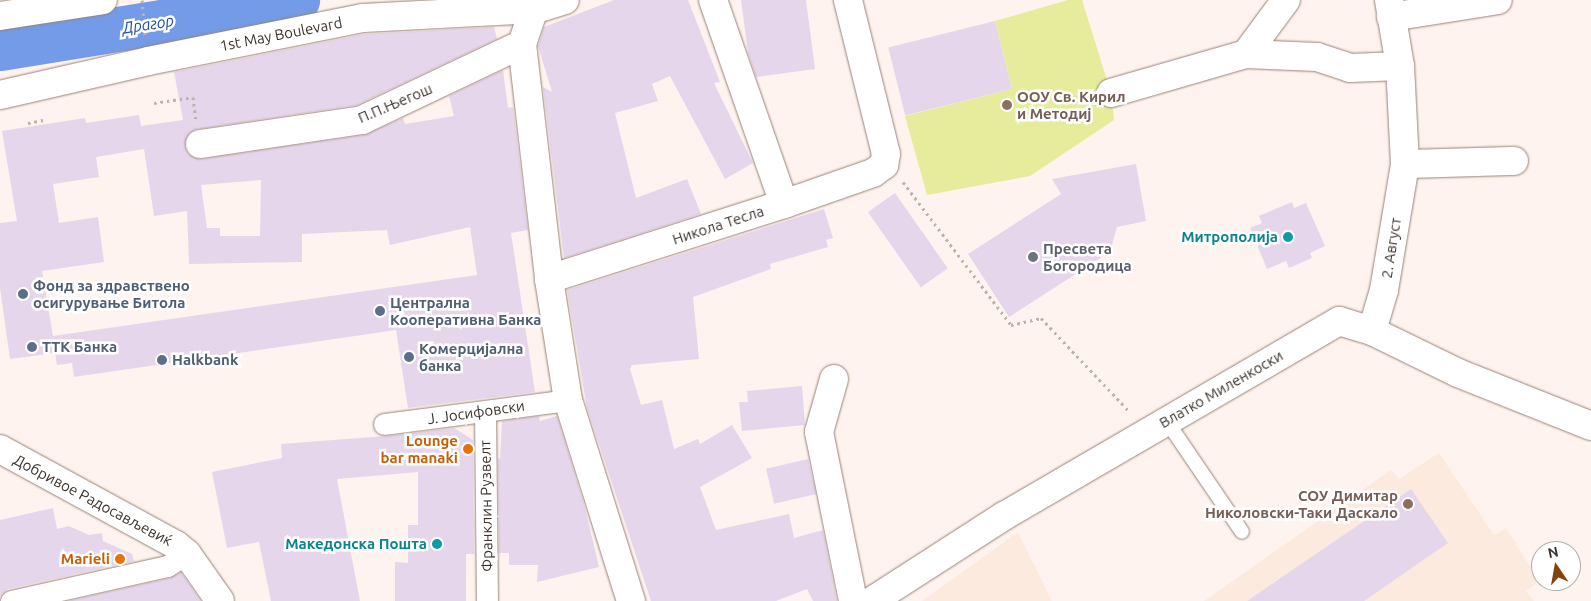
<!DOCTYPE html>
<html>
<head>
<meta charset="utf-8">
<style>
  body { margin:0 }
  #map { position:relative; width:1591px; height:601px; overflow:hidden; background:#fef3ee; font-family:Ubuntu,sans-serif }
  div>[style] { position:absolute }
  .built>* { inset:0; background:#fdeadf }
  .green>* { inset:0; background:#e6ec9b }
  .river>* { height:45px; margin:-22.5px; padding:0 22.5px; transform-origin:22.5px; border-radius:22.5px; background:#739be7 }
  .building>* { inset:0; background:#e6d6eb; transform-origin:0 0 }
  .path>* { height:3px; margin-top:-1.5px; transform-origin:0; background:repeating-linear-gradient(90deg,#bdb3ae 0 2.5px,transparent 0 6.5px) }
  .roads { filter:drop-shadow(0 0 1px #998277) drop-shadow(0 0 1px #998277) }
  .service>* { height:14px; margin:-7px; padding:0 7px; transform-origin:7px; border-radius:7px; background:#fff }
  .pedestrian>* { height:21px; margin:-10.5px; padding:0 10.5px; transform-origin:10.5px; border-radius:10.5px; background:#fff }
  .minor>* { height:28px; margin:-14px; padding:0 14px; transform-origin:14px; border-radius:14px; background:#fff }
  .tertiary>* { height:28px; margin:-14px; padding:0 14px; transform-origin:14px; border-radius:14px; background:#fff }
  .dots>* { width:14px; height:14px; translate:-50% -50%; box-sizing:border-box; border:2px solid #fff; border-radius:50% }
  span { translate:-50% -50%; white-space:nowrap; text-align:center; line-height:1.15; -webkit-text-stroke:5px #fff; paint-order:stroke }
  .street-label { font-size:15px; color:#3b322d }
  .education-label { font-size:15px; color:#785e54; font-weight:700 }
  .left { translate:0 -50%; text-align:left }
  .right { translate:-100% -50%; text-align:right }
  .culture-label { font-size:15px; color:#0d838f; font-weight:700 }
  .worship-label { font-size:15px; color:#5b616d; font-weight:700 }
  .service-label { font-size:15px; color:#4e5e75; font-weight:700 }
  .food-label { font-size:15px; color:#c56008; font-weight:700 }
  .water-label { font-size:16px; color:#2550a9; font-style:italic }
  .north { position:absolute; left:1531px; top:541px; width:50px; height:50px; box-sizing:border-box; background:#fff; border:1px solid #b1adab; border-radius:50%; rotate:348deg; font-size:14px; font-weight:700; line-height:20px; text-align:center; color:#3b322d }
  .north::after { content:''; display:block; margin:auto; width:18px; height:22px; background:#84430d; clip-path:polygon(50% 0,100% 100%,50% 72%,0 100%) }
</style>
</head>
<body>
<div id="map">
  <div class="built">
    <i style="clip-path:polygon(1439px 453px,1494px 535px,1506px 528px,1539px 581px,1526px 591px,1534px 601px,1204px 601px,1391px 470px,1399px 479px)"></i>
    <i style="clip-path:polygon(1018px 532px,1052px 601px,922px 601px)"></i>
  </div>
  <div class="green">
    <i style="clip-path:polygon(1068px 0,1082px 0,1111px 93px,1114px 120px,1030px 176px,927px 195px,905px 116px,1012px 89px,995px 21px)"></i>
  </div>
  <div class="river">
    <i style="left:0;top:48px;width:301px;rotate:-9.2deg"></i>
  </div>
  <div class="building">
    <i style="clip-path:polygon(614px 0,688px 0,720px 82px,714px 83px,753px 163px,725px 179px,670px 76px,652px 84px,658px 101px,615px 113px,636px 198px,687px 179px,701px 214px,564px 258px,543px 87px,552px 92px,538px 46px,544px 27px)"></i>
    <i style="clip-path:polygon(741px 0,806px 0,815px 69px,756px 77px,748px 53px)"></i>
    <i style="left:995px;top:21px;width:70px;height:110px;rotate:76deg"></i>
    <i style="clip-path:polygon(evenodd,494px 27px,497px 39px,357px 105px,198px 129px,190px 132px,185px 146px,188px 154px,202px 159px,364px 135px,403px 118px,405px 124px,454px 116px,449px 96px,503px 70px,508px 108px,513px 107px,528px 230px,511px 233px,535px 392px,408px 408px,396px 330px,74px 377px,72px 363px,57px 365px,55px 353px,10px 359px,0 288px,0 223px,17px 221px,2px 131px,85px 118px,86px 123px,139px 115px,141px 126px,183px 120px,174px 72px,365px 34px,494px 27px,144px 149px,154px 216px,187px 211px,189px 264px,302px 262px,302px 234px,387px 230px,390px 245px,470px 227px,477px 275px,53px 336px,42px 271px,104px 262px,98px 217px,59px 223px,53px 184px,99px 177px,96px 157px,144px 149px,494px 27px,261px 180px,260px 236px,220px 236px,220px 228px,207px 228px,201px 185px,261px 180px)"></i>
    <i style="clip-path:polygon(1136px 164px,1146px 221px,1117px 227px,1110px 252px,1009px 317px,968px 254px,1061px 194px,1052px 179px)"></i>
    <i style="left:895px;top:193px;width:92px;height:33px;rotate:55deg"></i>
    <i style="clip-path:polygon(1292px 202px,1294px 208px,1306px 203px,1325px 246px,1310px 253px,1312px 258px,1289px 268px,1286px 261px,1267px 269px,1250px 228px,1262px 223px,1259px 216px)"></i>
    <i style="clip-path:polygon(824px 209px,833px 238px,826px 240px,828px 247px,770px 264px,771px 269px,693px 297px,699px 359px,632px 365px,630px 369px,641px 405px,662px 400px,674px 449px,698px 439px,700px 444px,732px 425px,752px 458px,700px 487px,716px 530px,789px 514px,794px 538px,823px 530px,837px 601px,813px 601px,807px 589px,776px 601px,651px 601px,587px 408px,567px 290px)"></i>
    <i style="clip-path:polygon(802px 386px,805px 425px,742px 431px,739px 402px,748px 402px,747px 391px)"></i>
    <i style="clip-path:polygon(539px 416px,540px 421px,557px 416px,584px 504px,599px 567px,537px 582px,538px 565px,509px 565px,509px 553px,499px 553px,498px 458px,500px 459px,502px 421px)"></i>
    <i style="clip-path:polygon(454px 428px,473px 440px,474px 554px,466px 554px,466px 601px,395px 601px,395px 562px,408px 563px,408px 525px,418px 525px,418px 472px,337px 479px,360px 601px,271px 601px,259px 542px,227px 548px,212px 472px,282px 458px,281px 444px,386px 436px)"></i>
    <i style="left:808px;top:459px;width:36px;height:43px;rotate:77deg"></i>
    <i style="clip-path:polygon(1411px 489px,1448px 543px,1364px 601px,1247px 601px)"></i>
    <i style="clip-path:polygon(53px 508px,57px 529px,69px 526px,89px 535px,102px 533px,103px 541px,132px 554px,134px 561px,8px 589px,0 596px,0 520px)"></i>
    <i style="clip-path:polygon(181px 572px,201px 601px,68px 601px,170px 578px)"></i>
  </div>
  <div class="path">
    <i style="left:142px;top:0;width:36px;rotate:85deg"></i>
    <i style="left:154px;top:103px;width:39px;rotate:-9deg"></i>
    <i style="left:193px;top:97px;width:23px;rotate:83deg"></i>
    <i style="left:28px;top:123px;width:16px;rotate:-11deg"></i>
    <i style="left:903px;top:182px;width:179px;rotate:52.9deg"></i>
    <i style="left:1011px;top:325px;width:31px;rotate:-13deg"></i>
    <i style="left:1041px;top:318px;width:129px;rotate:46.6deg"></i>
  </div>
  <div class="roads">
    <div class="service">
      <i style="left:1166px;top:420px;width:135px;rotate:55.8deg"></i>
    </div>
    <div class="pedestrian">
      <i style="left:485px;top:412px;width:189px;rotate:89.4deg"></i>
      <i style="left:384px;top:424px;width:186px;rotate:-7.4deg"></i>
      <i style="left:11px;top:601px;width:160px;rotate:-12.6deg"></i>
      <i style="left:167px;top:566px;width:23px;rotate:-31deg"></i>
    </div>
    <div class="minor">
      <i style="left:537px;top:0;width:46px;rotate:108.8deg"></i>
      <i style="left:522px;top:44px;width:237px;rotate:83.4deg"></i>
      <i style="left:549px;top:279px;width:122px;rotate:81.1deg"></i>
      <i style="left:568px;top:400px;width:211px;rotate:72.6deg"></i>
      <i style="left:713px;top:0;width:216px;rotate:70.8deg"></i>
      <i style="left:1391px;top:17px;width:108px;rotate:-9deg"></i>
      <i style="left:1246px;top:54px;width:67px;rotate:-53.5deg"></i>
      <i style="left:1111px;top:93px;width:141px;rotate:-16.1deg"></i>
      <i style="left:1246px;top:54px;width:71px;rotate:2.4deg"></i>
      <i style="left:1317px;top:57px;width:35px;rotate:18deg"></i>
      <i style="left:1350px;top:68px;width:50px;rotate:-2.3deg"></i>
      <i style="left:200px;top:144px;width:164px;rotate:-8.4deg"></i>
      <i style="left:362px;top:120px;width:177px;rotate:-25.4deg"></i>
      <i style="left:1405px;top:164px;width:109px;rotate:-1.6deg"></i>
      <i style="left:549px;top:279px;width:247px;rotate:-17.7deg"></i>
      <i style="left:784px;top:204px;width:94px;rotate:-19.2deg"></i>
      <i style="left:873px;top:173px;width:14px;rotate:-36deg"></i>
      <i style="left:884px;top:165px;width:11px;rotate:-80deg"></i>
      <i style="left:886px;top:154px;width:159px;rotate:-103.9deg"></i>
      <i style="left:1372px;top:331px;width:43px;rotate:-73.7deg"></i>
      <i style="left:1384px;top:290px;width:128px;rotate:-80.5deg"></i>
      <i style="left:1405px;top:164px;width:98px;rotate:-92.9deg"></i>
      <i style="left:1400px;top:66px;width:67px;rotate:-99.5deg"></i>
      <i style="left:834px;top:379px;width:55px;rotate:105.8deg"></i>
      <i style="left:819px;top:432px;width:172px;rotate:78.6deg"></i>
      <i style="left:872px;top:601px;width:157px;rotate:-32.8deg"></i>
      <i style="left:1004px;top:516px;width:388px;rotate:-30.2deg"></i>
      <i style="left:1339px;top:321px;width:34px;rotate:17deg"></i>
      <i style="left:1372px;top:331px;width:96px;rotate:26deg"></i>
      <i style="left:1458px;top:373px;width:143px;rotate:21.7deg"></i>
    </div>
    <div class="tertiary">
      <i style="left:0;top:16px;width:104px;rotate:-8.8deg"></i>
      <i style="left:0;top:95px;width:152px;rotate:-12.9deg"></i>
      <i style="left:148px;top:61px;width:219px;rotate:-11.3deg"></i>
      <i style="left:363px;top:18px;width:173px;rotate:-3deg"></i>
      <i style="left:536px;top:9px;width:30px;rotate:-17deg"></i>
      <i style="left:0;top:449px;width:200px;rotate:28.6deg"></i>
      <i style="left:176px;top:545px;width:14px;rotate:39deg"></i>
      <i style="left:187px;top:554px;width:57px;rotate:54.9deg"></i>
    </div>
  </div>
  <div class="dots">
    <i style="left:1007px;top:105px;background:#8d6e63"></i>
    <i style="left:1288px;top:237px;background:#0f9aa8"></i>
    <i style="left:1033px;top:257px;background:#6b7280"></i>
    <i style="left:23px;top:294px;background:#5c6f8a"></i>
    <i style="left:380px;top:311px;background:#5c6f8a"></i>
    <i style="left:32px;top:347px;background:#5c6f8a"></i>
    <i style="left:409px;top:357px;background:#5c6f8a"></i>
    <i style="left:162px;top:360px;background:#5c6f8a"></i>
    <i style="left:468px;top:449px;background:#e8710a"></i>
    <i style="left:1408px;top:504px;background:#8d6e63"></i>
    <i style="left:437px;top:544px;background:#0f9aa8"></i>
    <i style="left:120px;top:559px;background:#e8710a"></i>
  </div>
  <div class="street-label">
    <span style="left:281px;top:34px;rotate:-11deg">1st May Boulevard</span>
    <span style="left:395px;top:103px;rotate:-23deg">П.П.Његош</span>
    <span style="left:718px;top:225px;rotate:-18deg">Никола Тесла</span>
    <span style="left:1391px;top:248px;rotate:-81deg">2. Август</span>
    <span style="left:1221px;top:389px;rotate:-30deg">Влатко Миленкоски</span>
    <span style="left:476px;top:412px;rotate:-8deg">Ј. Јосифовски</span>
    <span style="left:93px;top:500px;rotate:28deg">Добривое Радосављевиќ</span>
    <span style="left:486px;top:506px;rotate:-91deg">Франклин Рузвелт</span>
  </div>
  <div class="education-label">
    <span class="left" style="left:1017px;top:105px">ООУ Св. Кирил<br>и Методиј</span>
    <span class="right" style="left:1398px;top:504px">СОУ Димитар<br>Николовски-Таки Даскало</span>
  </div>
  <div class="culture-label">
    <span class="right" style="left:1278px;top:237px">Митрополија</span>
    <span class="right" style="left:427px;top:544px">Македонска Пошта</span>
  </div>
  <div class="worship-label">
    <span class="left" style="left:1043px;top:257px">Пресвета<br>Богородица</span>
  </div>
  <div class="service-label">
    <span class="left" style="left:33px;top:294px">Фонд за здравствено<br>осигурување Битола</span>
    <span class="left" style="left:390px;top:311px">Централна<br>Кооперативна Банка</span>
    <span class="left" style="left:42px;top:347px">ТТК Банка</span>
    <span class="left" style="left:419px;top:357px">Комерцијална<br>банка</span>
    <span class="left" style="left:172px;top:360px">Halkbank</span>
  </div>
  <div class="food-label">
    <span class="right" style="left:458px;top:449px">Lounge<br>bar manaki</span>
    <span class="right" style="left:110px;top:559px">Marieli</span>
  </div>
  <div class="water-label">
    <span style="left:148px;top:24px;rotate:-9deg">Драгор</span>
  </div>
  <div class="north">N</div>
</div>
</body>
</html>
